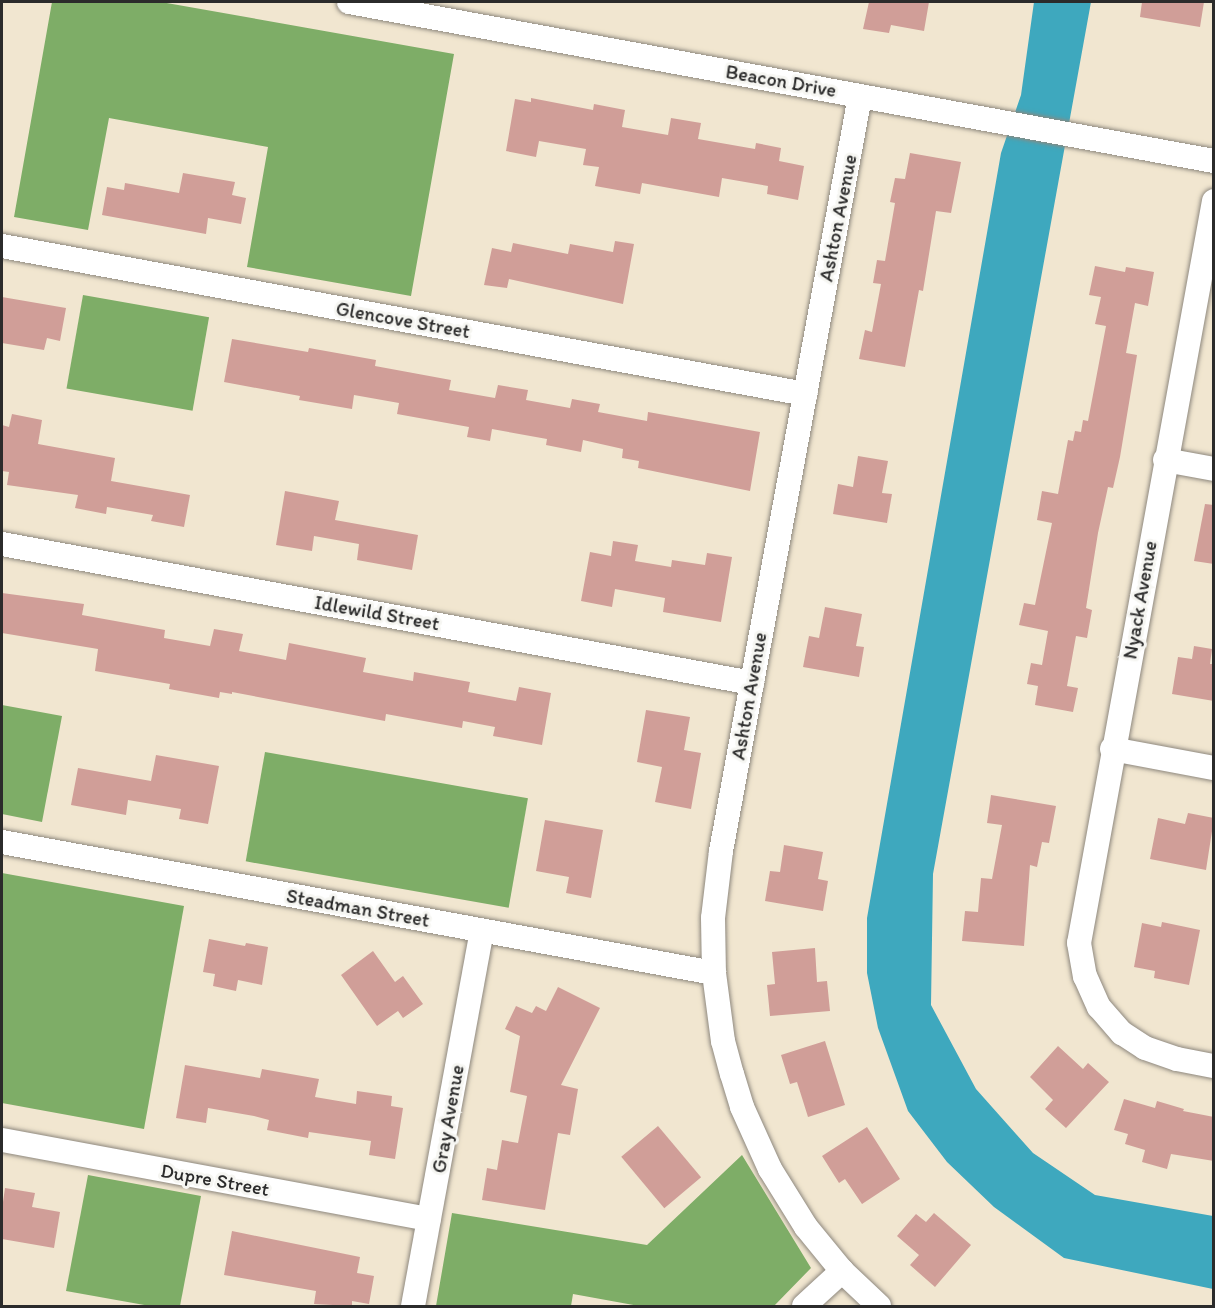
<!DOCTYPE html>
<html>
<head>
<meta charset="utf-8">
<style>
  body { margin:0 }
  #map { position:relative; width:1215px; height:1308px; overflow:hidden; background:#f1e6d0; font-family:Itim,sans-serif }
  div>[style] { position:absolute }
  .forest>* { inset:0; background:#7ead67; transform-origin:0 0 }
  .water>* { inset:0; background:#3ea8be }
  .building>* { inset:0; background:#d09e98; transform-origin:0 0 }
  .roads { filter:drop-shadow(0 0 2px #8e887e) drop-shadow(0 0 2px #8e887e) }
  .minor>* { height:24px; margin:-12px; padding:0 12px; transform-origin:12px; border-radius:12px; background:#fff }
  span { translate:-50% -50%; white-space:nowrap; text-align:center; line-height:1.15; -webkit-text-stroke:6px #f6f6f2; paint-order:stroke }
  .street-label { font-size:20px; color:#2b2b2b }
  .frame { position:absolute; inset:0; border:3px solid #2b2b2b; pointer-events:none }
</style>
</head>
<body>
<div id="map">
  <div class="forest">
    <i style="clip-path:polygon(52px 2px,161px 2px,454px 54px,411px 296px,247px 267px,268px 147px,109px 118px,88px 230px,14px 217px)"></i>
    <i style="left:83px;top:295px;width:128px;height:95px;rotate:10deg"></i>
    <i style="clip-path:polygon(2px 705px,62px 716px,42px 822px,2px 814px)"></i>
    <i style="left:265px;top:752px;width:267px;height:111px;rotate:10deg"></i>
    <i style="clip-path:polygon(2px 873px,184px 906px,144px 1129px,2px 1103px)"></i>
    <i style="clip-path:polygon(742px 1155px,811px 1268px,774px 1306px,639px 1306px,573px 1294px,571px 1306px,436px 1306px,452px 1213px,647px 1245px)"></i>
    <i style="clip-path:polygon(88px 1175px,201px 1196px,180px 1306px,150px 1306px,66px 1291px)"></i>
  </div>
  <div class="water">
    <i style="clip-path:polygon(1034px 2px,1091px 2px,933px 874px,931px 1005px,976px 1089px,1033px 1153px,1095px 1195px,1213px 1216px,1213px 1289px,1064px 1258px,994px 1207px,947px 1162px,908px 1111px,878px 1028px,867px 973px,867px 918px,1001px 153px,1021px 95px)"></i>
  </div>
  <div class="building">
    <i style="clip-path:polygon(869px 2px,929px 2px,924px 31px,891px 25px,889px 33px,863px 29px)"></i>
    <i style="clip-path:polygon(1142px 2px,1204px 2px,1200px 27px,1140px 17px)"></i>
    <i style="clip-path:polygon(531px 98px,593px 110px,594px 104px,625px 110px,622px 127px,668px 135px,671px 118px,701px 123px,698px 139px,755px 149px,756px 143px,781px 148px,779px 161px,804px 166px,798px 200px,767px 194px,768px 186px,722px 178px,719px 197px,642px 183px,640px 194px,595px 186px,599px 167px,583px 165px,586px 149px,539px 141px,536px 157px,506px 151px,515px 99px,531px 102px)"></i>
    <i style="clip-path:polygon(910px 153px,961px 162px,951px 213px,936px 211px,923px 291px,919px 290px,905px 367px,859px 359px,865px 330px,872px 332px,881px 284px,873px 283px,877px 260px,885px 261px,895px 203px,890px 202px,895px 178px,905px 179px)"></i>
    <i style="clip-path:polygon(183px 173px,235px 182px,232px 195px,246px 198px,241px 224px,208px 218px,206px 234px,102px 215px,107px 187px,124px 190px,125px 183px,179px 193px)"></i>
    <i style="clip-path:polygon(615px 241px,634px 244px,623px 304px,509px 279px,507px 288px,484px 285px,492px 248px,511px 252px,513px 243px,568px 254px,570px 244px,613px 252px)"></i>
    <i style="clip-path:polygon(1095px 266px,1125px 272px,1126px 267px,1154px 272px,1148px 306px,1135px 303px,1126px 353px,1137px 355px,1120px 457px,1113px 488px,1108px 487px,1098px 533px,1086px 608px,1092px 610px,1087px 638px,1076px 636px,1067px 686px,1078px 688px,1073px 712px,1035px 705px,1038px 686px,1027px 684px,1031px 663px,1042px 665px,1048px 631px,1019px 625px,1024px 603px,1035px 605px,1052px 523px,1037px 520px,1042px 491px,1058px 494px,1068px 440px,1073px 441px,1075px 431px,1081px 432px,1083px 420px,1088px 421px,1106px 326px,1095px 324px,1101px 297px,1089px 295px)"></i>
    <i style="clip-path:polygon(2px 297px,66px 308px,60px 341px,47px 338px,44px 350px,2px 343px)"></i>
    <i style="clip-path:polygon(232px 339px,308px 352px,309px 348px,376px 360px,375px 366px,451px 380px,449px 390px,495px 398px,498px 385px,528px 390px,526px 400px,570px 408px,572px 399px,600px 404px,598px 412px,647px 421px,648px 412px,760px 432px,750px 491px,638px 468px,639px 461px,622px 458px,623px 449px,583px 440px,581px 452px,546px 445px,547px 439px,492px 429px,490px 441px,467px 437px,469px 427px,397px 414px,399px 403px,354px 395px,352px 409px,299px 400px,300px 396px,224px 382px)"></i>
    <i style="clip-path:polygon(12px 414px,42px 420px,38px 444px,115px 458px,111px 481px,190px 495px,184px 527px,151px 521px,153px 515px,107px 507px,106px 514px,75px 508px,78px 495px,7px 485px,9px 472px,2px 471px,2px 425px,9px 427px)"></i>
    <i style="clip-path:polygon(858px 456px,888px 461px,882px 493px,892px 494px,887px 523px,833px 514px,838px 484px,853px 487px)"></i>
    <i style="clip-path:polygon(285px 491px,339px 501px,335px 520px,418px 535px,412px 570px,357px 560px,359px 544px,314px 536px,312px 551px,276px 545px)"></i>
    <i style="clip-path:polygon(1205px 504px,1214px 505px,1214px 564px,1194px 561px)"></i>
    <i style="clip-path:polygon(613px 541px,638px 545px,635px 561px,671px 567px,672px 560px,705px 565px,707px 553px,732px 557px,721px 622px,663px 612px,665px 598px,615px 589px,612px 607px,581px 601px,590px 552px,611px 556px)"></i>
    <i style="clip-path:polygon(2px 593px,84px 604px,82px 615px,165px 630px,164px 638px,210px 646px,214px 629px,243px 634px,239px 651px,286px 660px,289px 643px,366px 658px,363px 672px,413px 681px,414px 672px,470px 682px,468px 692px,516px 701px,519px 687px,551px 693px,542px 745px,493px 736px,495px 727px,463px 721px,462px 728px,386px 714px,385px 721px,232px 692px,232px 694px,220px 692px,219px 698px,169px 689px,170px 684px,95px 671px,98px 649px,2px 633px)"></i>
    <i style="clip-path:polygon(825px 607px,862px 614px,856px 646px,864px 647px,859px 677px,803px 667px,809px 636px,819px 638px)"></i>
    <i style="clip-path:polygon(1194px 646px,1212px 649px,1210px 664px,1214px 664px,1214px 701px,1172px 694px,1178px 657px,1192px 659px)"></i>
    <i style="clip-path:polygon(646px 710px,690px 717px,684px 750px,701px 753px,691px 809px,655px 802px,662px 767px,637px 762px)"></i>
    <i style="clip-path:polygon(156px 755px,219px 766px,208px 824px,179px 819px,181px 809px,128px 800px,126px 815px,71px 805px,78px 768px,151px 781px)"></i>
    <i style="clip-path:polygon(991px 795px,1056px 806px,1049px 843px,1042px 842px,1037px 867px,1030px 865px,1024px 946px,962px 941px,965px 911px,978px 912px,981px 878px,992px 879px,1002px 825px,987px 823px)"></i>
    <i style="clip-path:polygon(1188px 813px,1214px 818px,1206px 870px,1150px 859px,1158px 818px,1185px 824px)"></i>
    <i style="clip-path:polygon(545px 820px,603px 830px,591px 898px,566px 893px,569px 877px,536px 871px)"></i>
    <i style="clip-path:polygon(784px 845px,823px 852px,818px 879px,828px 881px,823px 911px,765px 901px,770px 871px,780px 872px)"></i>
    <i style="clip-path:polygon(1162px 922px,1200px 930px,1189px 985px,1154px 978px,1155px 971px,1134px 967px,1142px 923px,1161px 927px)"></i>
    <i style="clip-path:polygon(209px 939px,245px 946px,246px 943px,268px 947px,262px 985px,238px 980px,236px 991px,213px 986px,215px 974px,203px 972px)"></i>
    <i style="clip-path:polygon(815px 948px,817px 982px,827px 981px,830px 1011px,770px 1016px,767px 985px,775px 984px,772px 952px)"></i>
    <i style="clip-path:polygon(373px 951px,395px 982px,403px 976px,423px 1004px,403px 1018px,398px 1011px,377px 1026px,341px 975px)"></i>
    <i style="clip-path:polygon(558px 987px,600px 1008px,561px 1085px,578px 1089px,570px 1135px,558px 1133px,545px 1210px,482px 1200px,487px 1168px,497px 1170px,502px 1140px,518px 1143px,527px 1096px,510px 1092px,520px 1036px,505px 1029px,516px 1006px,532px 1013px,536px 1006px,546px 1011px)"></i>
    <i style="clip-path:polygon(825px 1041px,845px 1105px,808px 1117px,797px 1082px,790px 1084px,781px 1055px)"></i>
    <i style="clip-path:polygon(1058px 1046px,1083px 1069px,1088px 1063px,1109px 1082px,1066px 1128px,1045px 1109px,1053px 1100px,1030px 1077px)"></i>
    <i style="clip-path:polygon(185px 1065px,260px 1078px,262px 1069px,319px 1079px,315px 1097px,356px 1104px,357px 1091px,392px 1096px,391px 1106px,403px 1108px,395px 1159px,369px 1155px,371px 1141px,309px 1132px,308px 1138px,267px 1130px,269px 1120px,254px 1116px,208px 1108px,206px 1123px,176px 1118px)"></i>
    <i style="clip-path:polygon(1124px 1099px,1155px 1108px,1157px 1101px,1184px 1109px,1183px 1111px,1214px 1117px,1214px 1161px,1171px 1154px,1167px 1169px,1142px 1162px,1145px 1150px,1125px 1144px,1128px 1134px,1114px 1130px)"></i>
    <i style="left:658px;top:1126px;width:67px;height:48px;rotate:50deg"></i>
    <i style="clip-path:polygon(867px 1127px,900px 1179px,862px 1204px,845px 1179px,839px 1183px,822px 1156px)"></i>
    <i style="clip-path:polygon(5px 1188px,35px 1193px,32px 1207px,60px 1212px,54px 1248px,2px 1239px,2px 1209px)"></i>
    <i style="clip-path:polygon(934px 1213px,971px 1245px,935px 1287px,910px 1265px,919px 1255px,897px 1236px,916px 1214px,926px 1222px)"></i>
    <i style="clip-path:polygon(232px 1231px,360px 1257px,357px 1273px,374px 1276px,369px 1304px,352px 1301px,352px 1306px,314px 1304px,316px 1291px,224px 1275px)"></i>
  </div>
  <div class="roads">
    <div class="minor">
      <i style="left:349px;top:2px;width:879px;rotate:10.42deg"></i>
      <i style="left:860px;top:96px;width:768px;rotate:100.43deg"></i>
      <i style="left:721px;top:851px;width:67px;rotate:96.8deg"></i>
      <i style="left:713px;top:918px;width:55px;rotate:89deg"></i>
      <i style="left:714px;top:973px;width:69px;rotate:82.5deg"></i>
      <i style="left:723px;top:1041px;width:34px;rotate:75deg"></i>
      <i style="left:732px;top:1074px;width:34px;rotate:73deg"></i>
      <i style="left:742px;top:1107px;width:68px;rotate:65.7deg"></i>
      <i style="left:770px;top:1169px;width:68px;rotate:58.2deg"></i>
      <i style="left:806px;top:1227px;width:57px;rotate:50.7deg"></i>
      <i style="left:842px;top:1271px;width:51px;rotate:43.4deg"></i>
      <i style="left:1214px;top:201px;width:754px;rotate:100.31deg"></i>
      <i style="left:1079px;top:943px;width:34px;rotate:80deg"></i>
      <i style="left:1085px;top:976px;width:34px;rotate:66deg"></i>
      <i style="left:1099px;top:1007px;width:35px;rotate:49deg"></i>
      <i style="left:1122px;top:1033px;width:27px;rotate:33deg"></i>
      <i style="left:1145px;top:1048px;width:34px;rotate:19deg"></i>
      <i style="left:1177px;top:1059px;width:38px;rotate:11deg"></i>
      <i style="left:2px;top:246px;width:817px;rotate:10.44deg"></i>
      <i style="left:1165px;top:460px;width:50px;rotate:10.4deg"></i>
      <i style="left:2px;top:544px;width:763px;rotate:10.5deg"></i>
      <i style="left:1112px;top:749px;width:104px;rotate:10.6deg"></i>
      <i style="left:2px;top:842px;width:724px;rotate:10.43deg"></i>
      <i style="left:2px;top:1140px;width:434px;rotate:10.5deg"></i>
      <i style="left:413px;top:1306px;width:381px;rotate:-79.6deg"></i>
      <i style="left:804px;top:1306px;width:52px;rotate:-42.6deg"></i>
    </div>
  </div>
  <div class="street-label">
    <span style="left:781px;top:81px;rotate:10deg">Beacon Drive</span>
    <span style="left:838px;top:218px;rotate:-79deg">Ashton Avenue</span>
    <span style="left:403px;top:320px;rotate:10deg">Glencove Street</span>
    <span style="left:1140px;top:600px;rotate:-80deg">Nyack Avenue</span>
    <span style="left:377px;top:613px;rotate:10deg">Idlewild Street</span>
    <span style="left:749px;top:696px;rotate:-80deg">Ashton Avenue</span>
    <span style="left:358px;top:908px;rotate:10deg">Steadman Street</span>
    <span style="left:448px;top:1119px;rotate:-80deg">Gray Avenue</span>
    <span style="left:215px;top:1180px;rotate:10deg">Dupre Street</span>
  </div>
  <div class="frame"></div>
</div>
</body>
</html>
